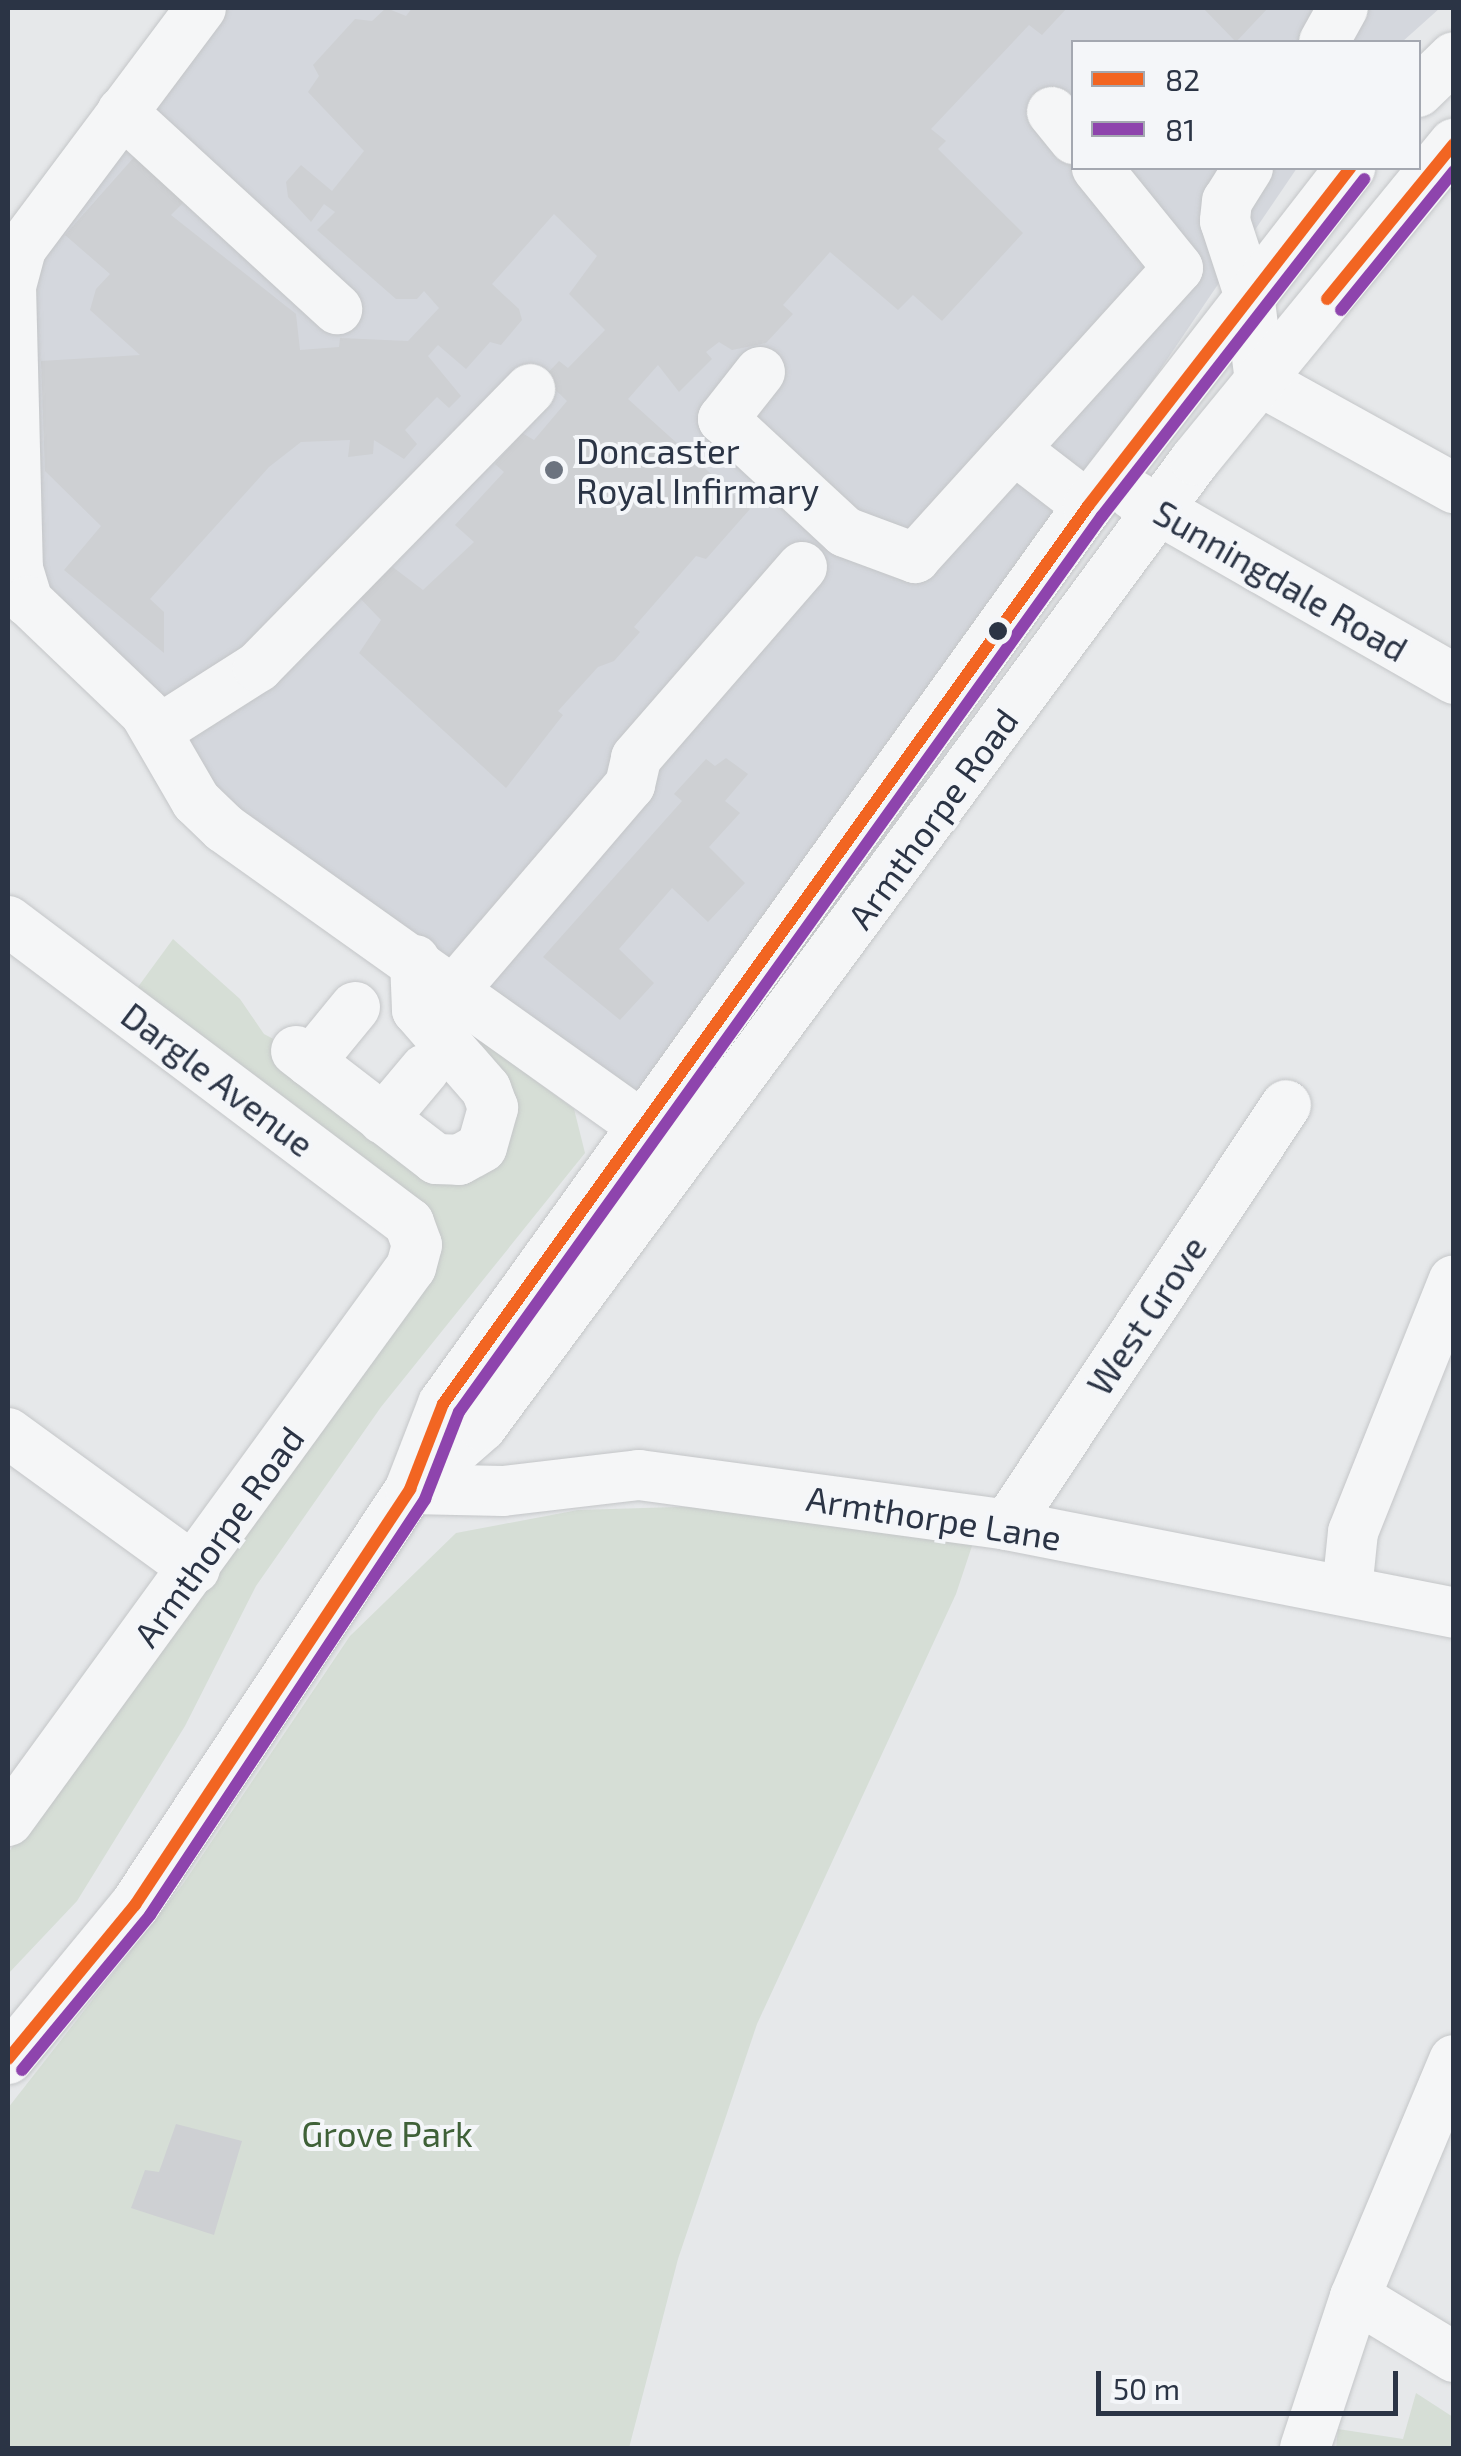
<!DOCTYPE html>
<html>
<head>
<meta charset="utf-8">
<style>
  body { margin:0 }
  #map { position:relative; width:1461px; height:2456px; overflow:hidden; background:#e6e8ea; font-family:"Exo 2",sans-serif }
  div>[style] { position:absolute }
  .built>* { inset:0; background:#d4d7dd }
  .green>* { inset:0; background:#d6ded6 }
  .building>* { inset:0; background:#ced0d3 }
  .roads { filter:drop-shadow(0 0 2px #c4c6c8) drop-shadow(0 0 2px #c4c6c8) }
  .minor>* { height:50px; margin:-25px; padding:0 25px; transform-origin:25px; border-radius:25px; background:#f5f6f7 }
  .bus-1>* { height:12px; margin:-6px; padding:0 6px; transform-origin:6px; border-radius:6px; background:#f26522 }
  .bus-2>* { height:12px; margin:-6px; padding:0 6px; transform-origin:6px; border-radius:6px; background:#8e44ad }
  .dots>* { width:28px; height:28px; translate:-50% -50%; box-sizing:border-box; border:5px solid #f4f6f9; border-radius:50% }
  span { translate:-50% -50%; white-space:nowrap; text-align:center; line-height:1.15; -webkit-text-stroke:8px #f4f6f9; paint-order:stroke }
  .poi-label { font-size:35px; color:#2b3445 }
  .left { translate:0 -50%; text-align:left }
  .street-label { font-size:35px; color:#2b3445 }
  .park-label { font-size:35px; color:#3f6138 }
  .frame { position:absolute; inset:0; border:10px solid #2b3445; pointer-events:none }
  .legend { position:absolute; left:1071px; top:40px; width:350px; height:130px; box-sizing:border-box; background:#f4f6f9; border:2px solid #a4a8b1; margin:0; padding:12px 18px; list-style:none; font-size:30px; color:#2b3445 }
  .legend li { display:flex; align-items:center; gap:20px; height:50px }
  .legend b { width:50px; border:2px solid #a4a8b1 }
  .scale { position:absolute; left:1096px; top:2371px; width:302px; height:45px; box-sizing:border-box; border:5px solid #2b3445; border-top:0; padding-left:12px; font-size:30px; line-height:35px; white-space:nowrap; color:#2b3445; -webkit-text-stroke:8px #f4f6f9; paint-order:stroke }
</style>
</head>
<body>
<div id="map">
  <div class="built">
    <i style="clip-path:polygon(201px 8px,1440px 8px,1402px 42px,1074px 42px,1074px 168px,1297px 168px,646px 1127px,311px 887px,28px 601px,21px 249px)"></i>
  </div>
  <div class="green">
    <i style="clip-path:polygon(173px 939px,240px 999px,264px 1034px,296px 1051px,361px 1117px,483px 1147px,440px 1010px,574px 1109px,585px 1153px,381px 1407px,256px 1586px,185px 1726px,77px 1901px,8px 1974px,8px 1853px,441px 1241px,135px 991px)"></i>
    <i style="clip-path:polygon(742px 1505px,974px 1540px,956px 1594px,757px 2024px,678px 2259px,629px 2448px,8px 2448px,8px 2108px,183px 1884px,350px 1636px,456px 1533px,578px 1510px)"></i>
    <i style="clip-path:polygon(1416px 2393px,1453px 2417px,1453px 2448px,1336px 2448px,1338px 2429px,1403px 2439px)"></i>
  </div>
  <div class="building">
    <i style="clip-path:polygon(386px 8px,406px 16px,412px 8px,1067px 8px,1042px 35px,1029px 25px,931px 129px,946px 141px,938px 149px,1023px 233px,942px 321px,913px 295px,898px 310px,830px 252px,783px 305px,793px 314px,766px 343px,732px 350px,719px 342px,706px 352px,712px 359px,679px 392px,658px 365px,628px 399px,750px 509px,706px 559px,696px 556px,634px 627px,640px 632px,614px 661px,598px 667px,558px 711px,563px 715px,506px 788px,359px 653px,381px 620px,357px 595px,386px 562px,423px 590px,474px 542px,455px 525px,504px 472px,495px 464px,522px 433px,534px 440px,567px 401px,543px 378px,559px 361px,568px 368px,605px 330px,569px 294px,597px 256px,554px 214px,492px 284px,519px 309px,522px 320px,501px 345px,490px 342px,466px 369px,438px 345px,428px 356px,461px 396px,449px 408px,437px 397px,405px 430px,417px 444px,404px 459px,374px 440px,373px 454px,348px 457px,350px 440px,301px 442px,269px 467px,150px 599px,164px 612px,164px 653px,64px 570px,101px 526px,45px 471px,41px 361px,140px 355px,90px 310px,96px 289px,110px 274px,65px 235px,136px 155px,190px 196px,171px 215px,296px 314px,300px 350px,339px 347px,340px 338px,408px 341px,439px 308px,424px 291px,417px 299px,396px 299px,317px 230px,335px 212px,324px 204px,311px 222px,288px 197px,286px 182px,301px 165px,332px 191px,364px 151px,308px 92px,319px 76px,313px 65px,355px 19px,372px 21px)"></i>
    <i style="clip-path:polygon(1203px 8px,1268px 8px,1236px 42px)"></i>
    <i style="clip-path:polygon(726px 758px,748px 774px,725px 801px,740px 813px,709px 847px,745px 883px,708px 922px,672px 888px,619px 949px,654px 983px,620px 1020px,543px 957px,682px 801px,674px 794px,706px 759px,715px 766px)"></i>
    <i style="clip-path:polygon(176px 2124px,242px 2141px,214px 2235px,131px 2208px,145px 2170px,159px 2172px)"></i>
  </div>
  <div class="roads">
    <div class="minor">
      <i style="left:201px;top:8px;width:301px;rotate:126.8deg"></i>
      <i style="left:21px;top:249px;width:38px;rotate:105deg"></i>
      <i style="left:11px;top:286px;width:283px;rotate:88.6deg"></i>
      <i style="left:18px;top:569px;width:34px;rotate:73deg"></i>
      <i style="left:28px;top:601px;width:162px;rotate:43.7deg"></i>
      <i style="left:145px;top:713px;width:102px;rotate:59.9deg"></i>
      <i style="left:196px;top:801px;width:39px;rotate:44deg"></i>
      <i style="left:224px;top:828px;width:549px;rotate:35.43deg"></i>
      <i style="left:1324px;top:42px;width:39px;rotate:-61deg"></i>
      <i style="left:1418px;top:92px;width:50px;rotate:-44.2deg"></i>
      <i style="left:122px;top:112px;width:292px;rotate:42.5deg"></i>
      <i style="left:1052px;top:112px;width:35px;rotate:51deg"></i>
      <i style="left:1248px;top:168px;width:39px;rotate:122deg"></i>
      <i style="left:1227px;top:201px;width:20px;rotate:96deg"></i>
      <i style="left:1225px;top:221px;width:77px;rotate:71.8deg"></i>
      <i style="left:1249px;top:294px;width:88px;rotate:82.8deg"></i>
      <i style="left:1260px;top:381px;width:222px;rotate:28.9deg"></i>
      <i style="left:760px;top:372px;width:60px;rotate:128.2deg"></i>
      <i style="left:723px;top:419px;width:166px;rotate:42.8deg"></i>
      <i style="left:845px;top:532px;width:75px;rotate:20.4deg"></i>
      <i style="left:915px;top:558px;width:147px;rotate:-47.8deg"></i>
      <i style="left:1133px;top:495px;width:370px;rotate:29.8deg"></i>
      <i style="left:1088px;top:506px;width:93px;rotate:-142.4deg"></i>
      <i style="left:1014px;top:449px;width:244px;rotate:-47.8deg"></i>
      <i style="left:1178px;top:268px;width:129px;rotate:-129deg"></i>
      <i style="left:157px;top:731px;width:120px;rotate:-32.4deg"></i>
      <i style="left:258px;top:667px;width:389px;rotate:-45.6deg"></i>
      <i style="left:8px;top:921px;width:502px;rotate:36.98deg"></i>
      <i style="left:409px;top:1223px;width:23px;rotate:70deg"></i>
      <i style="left:417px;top:1245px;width:23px;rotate:105deg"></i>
      <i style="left:411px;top:1267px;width:685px;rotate:126.03deg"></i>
      <i style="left:455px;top:989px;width:269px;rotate:-49.4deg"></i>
      <i style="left:630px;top:785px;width:28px;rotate:-77deg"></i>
      <i style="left:636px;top:758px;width:253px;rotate:-49deg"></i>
      <i style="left:296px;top:1051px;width:177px;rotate:37.6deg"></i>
      <i style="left:436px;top:1159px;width:23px;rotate:2deg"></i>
      <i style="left:459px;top:1160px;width:26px;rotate:-29deg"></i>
      <i style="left:482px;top:1147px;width:41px;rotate:-74.2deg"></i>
      <i style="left:493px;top:1108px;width:20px;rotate:-110deg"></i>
      <i style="left:486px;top:1089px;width:105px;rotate:-131.1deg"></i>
      <i style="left:417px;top:1010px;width:50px;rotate:-92.3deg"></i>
      <i style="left:310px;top:1062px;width:71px;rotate:-50.7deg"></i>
      <i style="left:383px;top:1119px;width:65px;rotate:-50deg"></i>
      <i style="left:8px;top:1433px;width:231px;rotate:36deg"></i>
      <i style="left:417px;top:1483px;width:86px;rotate:-41.2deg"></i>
      <i style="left:482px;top:1426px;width:1201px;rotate:-53.57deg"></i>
      <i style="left:1195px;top:460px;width:409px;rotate:-50.7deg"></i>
      <i style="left:410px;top:1489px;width:93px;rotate:1.2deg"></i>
      <i style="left:503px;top:1491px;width:137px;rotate:-6.7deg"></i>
      <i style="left:639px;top:1475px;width:371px;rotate:7.7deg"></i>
      <i style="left:1007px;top:1525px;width:456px;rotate:11.1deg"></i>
      <i style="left:1007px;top:1525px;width:504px;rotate:-56.4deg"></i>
      <i style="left:1347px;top:1590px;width:58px;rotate:-84.1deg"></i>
      <i style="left:1353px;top:1532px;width:271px;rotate:-68.2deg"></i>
      <i style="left:8px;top:2059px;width:200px;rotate:-50.5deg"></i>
      <i style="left:135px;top:1905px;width:499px;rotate:-56.5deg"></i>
      <i style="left:410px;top:1489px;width:91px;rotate:-68.8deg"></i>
      <i style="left:443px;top:1404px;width:1106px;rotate:-54.31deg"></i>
      <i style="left:1088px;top:506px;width:428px;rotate:-52.2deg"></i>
      <i style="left:1355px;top:2297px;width:116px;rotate:31.2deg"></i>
      <i style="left:1305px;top:2448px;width:159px;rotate:-71.7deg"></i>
      <i style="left:1355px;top:2297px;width:257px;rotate:-67.3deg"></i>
    </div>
  </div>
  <div class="bus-1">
    <i style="left:1327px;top:299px;width:200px;rotate:-50.7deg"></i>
    <i style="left:8px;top:2059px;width:200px;rotate:-50.5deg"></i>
    <i style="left:135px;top:1905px;width:499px;rotate:-56.5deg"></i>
    <i style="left:410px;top:1489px;width:91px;rotate:-68.8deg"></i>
    <i style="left:443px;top:1404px;width:1106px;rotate:-54.31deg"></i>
    <i style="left:1088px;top:506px;width:428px;rotate:-52.2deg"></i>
  </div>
  <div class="bus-2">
    <i style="left:1341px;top:310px;width:179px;rotate:-50.9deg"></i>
    <i style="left:22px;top:2070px;width:201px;rotate:-50.4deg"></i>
    <i style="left:150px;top:1915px;width:499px;rotate:-56.5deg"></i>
    <i style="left:425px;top:1499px;width:93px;rotate:-68.7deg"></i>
    <i style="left:459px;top:1412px;width:1103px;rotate:-54.34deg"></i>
    <i style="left:1102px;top:516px;width:427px;rotate:-52.1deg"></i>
  </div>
  <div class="dots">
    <i style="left:554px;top:470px;background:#6c737f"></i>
    <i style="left:998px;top:631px;background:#2b3445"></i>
  </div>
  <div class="poi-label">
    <span class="left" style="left:576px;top:470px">Doncaster<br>Royal Infirmary</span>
  </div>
  <div class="street-label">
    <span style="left:1281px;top:580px;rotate:30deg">Sunningdale Road</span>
    <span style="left:932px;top:818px;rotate:-54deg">Armthorpe Road</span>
    <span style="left:218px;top:1079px;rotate:37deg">Dargle Avenue</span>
    <span style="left:1146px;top:1315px;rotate:-56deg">West Grove</span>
    <span style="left:934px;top:1517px;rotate:9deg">Armthorpe Lane</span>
    <span style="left:218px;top:1536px;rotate:-54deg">Armthorpe Road</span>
  </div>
  <div class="park-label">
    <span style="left:387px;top:2133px">Grove Park</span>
  </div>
  <div class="frame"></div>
  <ul class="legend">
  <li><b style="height:12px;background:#f26522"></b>82</li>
  <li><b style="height:12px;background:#8e44ad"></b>81</li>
  </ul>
  <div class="scale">50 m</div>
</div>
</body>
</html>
